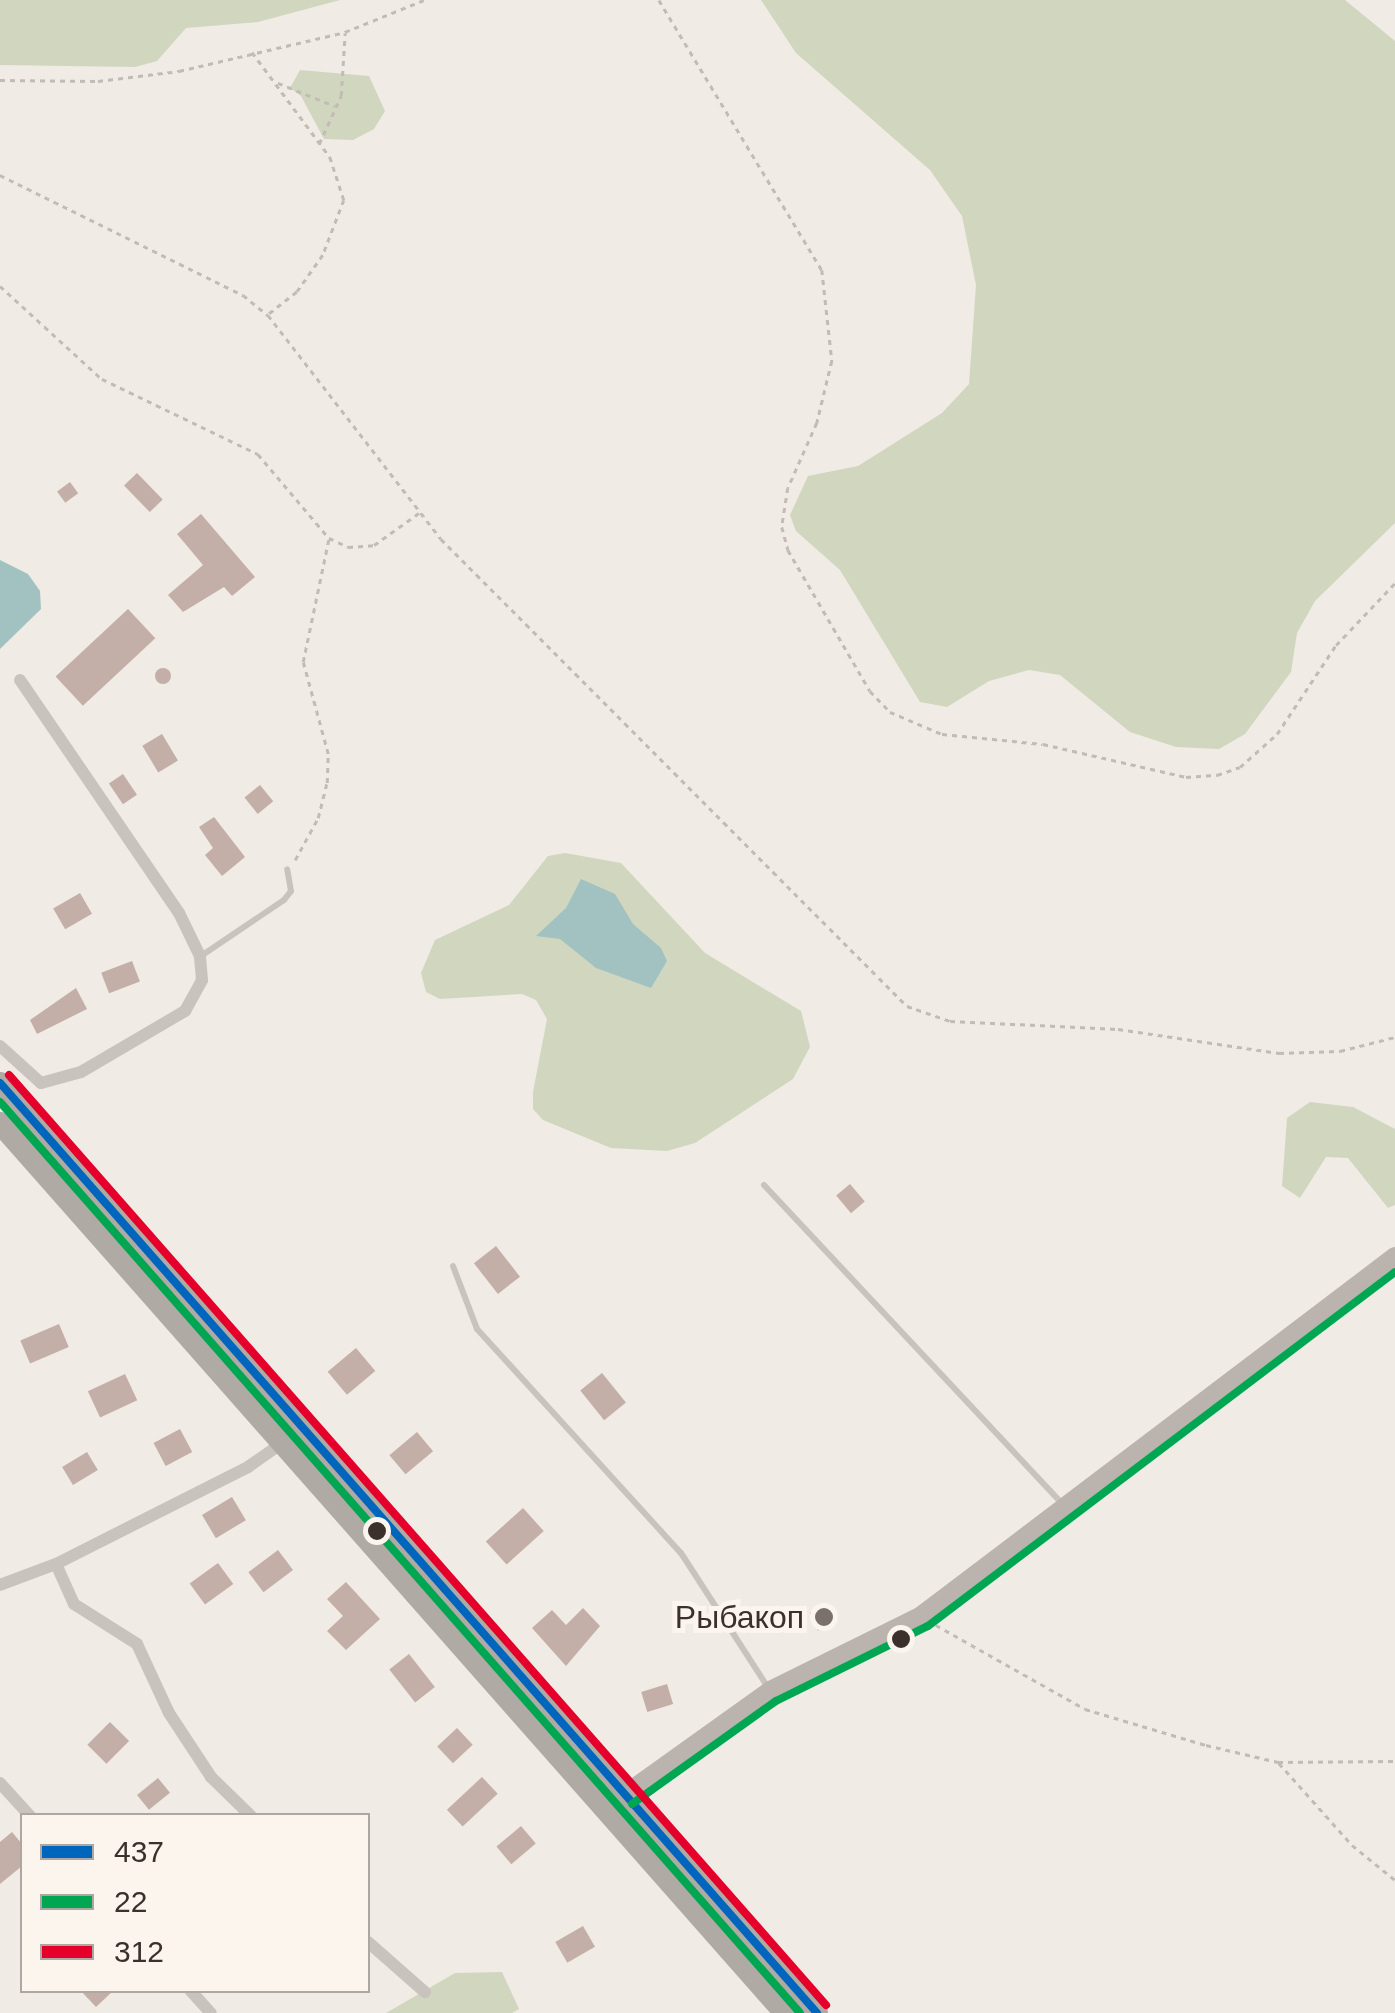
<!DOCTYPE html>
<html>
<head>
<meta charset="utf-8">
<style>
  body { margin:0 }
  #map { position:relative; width:1395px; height:2013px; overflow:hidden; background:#f0ebe5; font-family:Arial,sans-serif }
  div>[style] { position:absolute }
  .green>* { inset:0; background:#d1d6bf }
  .water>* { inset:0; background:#a1c2c1 }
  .building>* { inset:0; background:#c3afa7; transform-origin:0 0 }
  .round { border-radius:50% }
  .path>* { height:2.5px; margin-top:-1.25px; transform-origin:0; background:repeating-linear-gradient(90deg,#c2bbb6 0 5px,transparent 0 10px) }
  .lane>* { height:6px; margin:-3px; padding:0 3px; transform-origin:3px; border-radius:3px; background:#c9c3be }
  .street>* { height:12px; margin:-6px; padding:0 6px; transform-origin:6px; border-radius:6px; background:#c9c3be }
  .secondary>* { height:18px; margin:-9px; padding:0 9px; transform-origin:9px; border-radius:9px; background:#bab3ae }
  .highway>* { height:22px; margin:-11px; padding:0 11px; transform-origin:11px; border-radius:11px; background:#afaaa4 }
  .bus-1>* { height:8px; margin:-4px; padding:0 4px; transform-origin:4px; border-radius:4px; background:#0065bd }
  .bus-2>* { height:8px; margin:-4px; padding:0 4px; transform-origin:4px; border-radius:4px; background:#00a651 }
  .bus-3>* { height:8px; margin:-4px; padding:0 4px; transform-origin:4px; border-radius:4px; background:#e4002b }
  .dots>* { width:28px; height:28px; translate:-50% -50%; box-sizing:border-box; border:5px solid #fbf5ee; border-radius:50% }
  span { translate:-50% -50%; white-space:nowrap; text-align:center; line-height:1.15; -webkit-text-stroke:10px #fbf5ee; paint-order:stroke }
  .poi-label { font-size:32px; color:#3b302b }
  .right { translate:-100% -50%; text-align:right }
  .legend { position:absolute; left:20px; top:1813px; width:350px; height:180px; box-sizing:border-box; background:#fbf5ee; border:2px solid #aea6a0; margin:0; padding:12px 18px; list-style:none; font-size:30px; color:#3b302b }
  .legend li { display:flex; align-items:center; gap:20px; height:50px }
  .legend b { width:50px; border:2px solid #aea6a0 }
</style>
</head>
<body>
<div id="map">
  <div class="green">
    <i style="clip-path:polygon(0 0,340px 0,258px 22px,186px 28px,157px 61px,135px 67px,0 65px)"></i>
    <i style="clip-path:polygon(761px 0,1345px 0,1395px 41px,1395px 523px,1315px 601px,1297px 633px,1291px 672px,1245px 734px,1219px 749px,1176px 747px,1130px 732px,1060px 675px,1029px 670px,989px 681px,947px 707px,920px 702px,840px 570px,796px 531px,790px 515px,808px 476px,858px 466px,942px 413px,969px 384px,976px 285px,962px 216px,930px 170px,796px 53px)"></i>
    <i style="clip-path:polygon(300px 70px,369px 76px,385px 111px,374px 129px,353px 140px,324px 139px,301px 96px,290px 88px)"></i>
    <i style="clip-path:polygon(565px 853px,621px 863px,705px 953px,801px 1011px,810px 1047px,793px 1079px,695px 1143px,667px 1151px,611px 1148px,543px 1120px,533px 1109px,533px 1092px,547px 1019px,536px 1000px,522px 994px,440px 999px,426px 992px,421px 973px,435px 940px,509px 905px,548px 856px)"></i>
    <i style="clip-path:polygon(1310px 1102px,1353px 1107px,1395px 1129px,1395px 1205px,1388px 1208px,1348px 1158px,1326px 1157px,1300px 1198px,1282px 1186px,1287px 1118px)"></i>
    <i style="clip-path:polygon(502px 1972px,519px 2009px,512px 2013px,386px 2013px,455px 1973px)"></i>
  </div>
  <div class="water">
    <i style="clip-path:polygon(0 560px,28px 574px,40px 591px,41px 609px,0 649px)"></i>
    <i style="clip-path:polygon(581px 879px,615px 894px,633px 924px,661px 948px,667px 961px,651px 988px,596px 968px,560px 939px,536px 936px,566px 908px)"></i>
  </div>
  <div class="building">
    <i style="left:137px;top:473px;width:37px;height:18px;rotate:46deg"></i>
    <i style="left:70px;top:482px;width:14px;height:16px;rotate:54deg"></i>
    <i style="clip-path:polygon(201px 514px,255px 577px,232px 596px,224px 587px,183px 612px,168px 595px,203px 565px,177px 534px)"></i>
    <i style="left:128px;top:609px;width:40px;height:99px;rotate:47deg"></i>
    <i class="round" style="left:155px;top:668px;width:16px;height:16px"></i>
    <i style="left:162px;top:734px;width:31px;height:23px;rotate:59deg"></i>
    <i style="left:123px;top:774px;width:25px;height:17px;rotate:56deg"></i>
    <i style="left:260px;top:785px;width:21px;height:20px;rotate:51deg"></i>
    <i style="clip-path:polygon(214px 817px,245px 857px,222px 876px,205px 855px,213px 848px,199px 827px)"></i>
    <i style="left:80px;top:893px;width:24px;height:31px;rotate:60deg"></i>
    <i style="left:132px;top:961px;width:22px;height:33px;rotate:69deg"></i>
    <i style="clip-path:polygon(76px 988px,87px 1009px,37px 1034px,30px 1020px)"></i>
    <i style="left:850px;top:1184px;width:23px;height:18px;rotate:50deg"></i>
    <i style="left:496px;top:1246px;width:39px;height:28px;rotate:52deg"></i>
    <i style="left:59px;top:1324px;width:25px;height:42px;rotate:67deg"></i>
    <i style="left:356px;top:1348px;width:30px;height:37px;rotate:50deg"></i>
    <i style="left:602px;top:1373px;width:38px;height:28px;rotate:51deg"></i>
    <i style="left:125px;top:1374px;width:29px;height:41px;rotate:65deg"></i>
    <i style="left:180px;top:1429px;width:26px;height:30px;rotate:62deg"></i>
    <i style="left:417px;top:1432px;width:25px;height:36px;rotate:50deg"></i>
    <i style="left:87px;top:1452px;width:21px;height:29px;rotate:59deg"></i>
    <i style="left:232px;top:1497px;width:27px;height:35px;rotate:59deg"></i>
    <i style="left:523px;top:1508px;width:31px;height:50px;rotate:48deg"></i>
    <i style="left:278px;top:1550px;width:25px;height:37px;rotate:53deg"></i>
    <i style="left:218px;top:1563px;width:26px;height:35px;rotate:54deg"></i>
    <i style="clip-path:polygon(346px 1582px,380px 1619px,346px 1650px,327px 1631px,343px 1616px,327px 1599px)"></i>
    <i style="left:829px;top:1604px;width:20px;height:21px;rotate:66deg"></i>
    <i style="clip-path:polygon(583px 1608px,600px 1626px,566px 1666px,532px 1628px,552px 1610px,566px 1625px)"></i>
    <i style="left:409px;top:1654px;width:42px;height:25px;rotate:52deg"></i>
    <i style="left:667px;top:1684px;width:21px;height:27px;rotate:73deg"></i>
    <i style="left:110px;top:1722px;width:27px;height:32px;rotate:45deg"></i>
    <i style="left:457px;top:1728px;width:23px;height:27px;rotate:47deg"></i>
    <i style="left:482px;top:1777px;width:23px;height:48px;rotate:47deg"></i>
    <i style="left:158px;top:1778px;width:19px;height:27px;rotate:51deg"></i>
    <i style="left:521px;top:1826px;width:23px;height:32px;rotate:50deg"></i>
    <i style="clip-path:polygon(12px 1832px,22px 1844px,22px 1866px,0 1884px,0 1842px)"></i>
    <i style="left:583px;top:1926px;width:24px;height:32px;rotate:60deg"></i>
    <i style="clip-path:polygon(80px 1990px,114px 1990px,96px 2007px)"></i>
  </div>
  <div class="path">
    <i style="left:659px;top:0;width:315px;rotate:58.9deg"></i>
    <i style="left:822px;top:270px;width:92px;rotate:83.7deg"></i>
    <i style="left:832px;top:361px;width:64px;rotate:103.6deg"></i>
    <i style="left:817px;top:423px;width:71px;rotate:114deg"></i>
    <i style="left:788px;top:488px;width:39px;rotate:99deg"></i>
    <i style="left:782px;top:527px;width:24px;rotate:75deg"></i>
    <i style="left:788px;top:550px;width:163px;rotate:59.8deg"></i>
    <i style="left:870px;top:691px;width:29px;rotate:46deg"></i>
    <i style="left:890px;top:712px;width:56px;rotate:22.9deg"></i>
    <i style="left:942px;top:734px;width:101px;rotate:5.7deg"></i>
    <i style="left:1043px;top:744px;width:147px;rotate:13deg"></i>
    <i style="left:1186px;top:777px;width:31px;rotate:-4deg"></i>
    <i style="left:1217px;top:775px;width:24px;rotate:-19deg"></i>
    <i style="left:1240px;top:767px;width:50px;rotate:-41.7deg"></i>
    <i style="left:1277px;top:734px;width:107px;rotate:-56.5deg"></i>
    <i style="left:1336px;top:645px;width:86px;rotate:-46.4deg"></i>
    <i style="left:252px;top:52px;width:131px;rotate:53.4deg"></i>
    <i style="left:330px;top:157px;width:45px;rotate:72deg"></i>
    <i style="left:344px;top:200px;width:59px;rotate:110.9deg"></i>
    <i style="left:323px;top:255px;width:45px;rotate:125.1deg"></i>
    <i style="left:297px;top:292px;width:36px;rotate:142deg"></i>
    <i style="left:0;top:80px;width:98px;rotate:0.6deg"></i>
    <i style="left:98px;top:81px;width:82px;rotate:-7deg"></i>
    <i style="left:179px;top:71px;width:171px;rotate:-13.2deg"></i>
    <i style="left:345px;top:32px;width:85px;rotate:-22.1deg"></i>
    <i style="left:278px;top:83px;width:61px;rotate:22deg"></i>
    <i style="left:319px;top:144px;width:53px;rotate:-65.4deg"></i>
    <i style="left:341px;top:96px;width:63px;rotate:-86.4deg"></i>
    <i style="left:0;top:175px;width:271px;rotate:26.3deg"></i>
    <i style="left:243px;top:295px;width:32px;rotate:39deg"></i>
    <i style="left:268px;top:315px;width:283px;rotate:52.3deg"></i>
    <i style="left:441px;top:539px;width:660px;rotate:45.06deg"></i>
    <i style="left:907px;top:1006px;width:46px;rotate:19.2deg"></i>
    <i style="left:950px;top:1021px;width:168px;rotate:2.7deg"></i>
    <i style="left:1118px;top:1029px;width:163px;rotate:8.5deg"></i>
    <i style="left:1279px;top:1053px;width:61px;rotate:-1.9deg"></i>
    <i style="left:1340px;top:1051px;width:57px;rotate:-14.3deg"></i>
    <i style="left:0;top:286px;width:138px;rotate:42.4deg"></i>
    <i style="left:102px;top:379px;width:173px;rotate:25.7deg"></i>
    <i style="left:258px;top:454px;width:110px;rotate:49.8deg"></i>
    <i style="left:329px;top:538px;width:21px;rotate:25deg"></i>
    <i style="left:348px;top:547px;width:26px;rotate:-4deg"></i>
    <i style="left:374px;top:545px;width:55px;rotate:-35.4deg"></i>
    <i style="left:295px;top:860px;width:48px;rotate:-61.3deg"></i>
    <i style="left:318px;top:818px;width:36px;rotate:-76deg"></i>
    <i style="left:327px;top:783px;width:29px;rotate:-88deg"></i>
    <i style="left:328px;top:754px;width:95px;rotate:-105.2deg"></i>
    <i style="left:303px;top:662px;width:127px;rotate:-78.2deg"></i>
    <i style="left:936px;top:1625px;width:171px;rotate:29.4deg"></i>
    <i style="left:1085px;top:1709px;width:126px;rotate:16.6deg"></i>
    <i style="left:1206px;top:1745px;width:74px;rotate:13.3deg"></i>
    <i style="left:1278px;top:1762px;width:117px;rotate:-0.5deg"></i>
    <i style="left:1279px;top:1763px;width:110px;rotate:48.3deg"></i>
    <i style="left:1352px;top:1845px;width:55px;rotate:39.1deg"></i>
  </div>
  <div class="lane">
    <i style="left:201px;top:956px;width:100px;rotate:-34deg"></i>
    <i style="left:284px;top:900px;width:11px;rotate:-52deg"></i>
    <i style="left:291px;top:891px;width:22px;rotate:-100deg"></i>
    <i style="left:764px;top:1185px;width:437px;rotate:46.9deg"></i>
    <i style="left:453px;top:1266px;width:67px;rotate:69.1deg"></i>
    <i style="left:477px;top:1329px;width:303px;rotate:47.7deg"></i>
    <i style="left:681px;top:1553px;width:158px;rotate:57.1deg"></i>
  </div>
  <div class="street">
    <i style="left:0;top:1046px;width:55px;rotate:42.1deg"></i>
    <i style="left:41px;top:1083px;width:41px;rotate:-15.4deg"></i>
    <i style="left:81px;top:1072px;width:121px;rotate:-30.4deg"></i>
    <i style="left:185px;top:1011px;width:35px;rotate:-61deg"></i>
    <i style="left:202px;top:980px;width:24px;rotate:-95deg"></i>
    <i style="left:200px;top:956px;width:48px;rotate:-116deg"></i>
    <i style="left:179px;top:913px;width:282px;rotate:-124.3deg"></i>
    <i style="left:56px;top:1564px;width:44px;rotate:65.8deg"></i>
    <i style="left:74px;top:1604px;width:75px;rotate:32.4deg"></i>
    <i style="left:137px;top:1644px;width:76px;rotate:65.1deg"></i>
    <i style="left:169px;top:1713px;width:77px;rotate:56.7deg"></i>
    <i style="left:211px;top:1777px;width:56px;rotate:44.3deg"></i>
    <i style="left:0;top:1585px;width:60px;rotate:-20.6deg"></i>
    <i style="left:56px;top:1564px;width:215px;rotate:-26.8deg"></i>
    <i style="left:248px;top:1467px;width:42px;rotate:-35.2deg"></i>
    <i style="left:0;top:1783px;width:45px;rotate:47.7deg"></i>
    <i style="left:368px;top:1942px;width:76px;rotate:41.3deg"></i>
    <i style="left:190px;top:1990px;width:31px;rotate:48deg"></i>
  </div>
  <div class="secondary">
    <i style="left:625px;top:1794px;width:178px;rotate:-35.6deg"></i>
    <i style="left:770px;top:1690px;width:167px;rotate:-26.3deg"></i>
    <i style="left:920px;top:1616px;width:596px;rotate:-37.16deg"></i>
  </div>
  <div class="highway">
    <i style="left:0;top:1083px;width:1238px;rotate:48.7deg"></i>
    <i style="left:0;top:1123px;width:1187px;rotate:48.59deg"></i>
  </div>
  <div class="bus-1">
    <i style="left:0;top:1083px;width:1238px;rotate:48.7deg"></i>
  </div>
  <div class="bus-2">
    <i style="left:0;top:1102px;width:1212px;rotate:48.71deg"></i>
    <i style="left:632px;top:1804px;width:177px;rotate:-35.6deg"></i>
    <i style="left:776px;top:1701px;width:169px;rotate:-26.3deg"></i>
    <i style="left:928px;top:1626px;width:586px;rotate:-37.16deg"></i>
  </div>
  <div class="bus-3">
    <i style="left:9px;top:1075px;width:1238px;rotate:48.7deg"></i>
  </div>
  <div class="dots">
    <i style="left:377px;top:1531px;background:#3b302b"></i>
    <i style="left:824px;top:1617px;background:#7a716c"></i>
    <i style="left:901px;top:1639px;background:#3b302b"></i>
  </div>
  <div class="poi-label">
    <span class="right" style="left:804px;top:1617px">Рыбакоп</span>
  </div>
  <ul class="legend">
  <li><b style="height:12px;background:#0065bd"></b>437</li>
  <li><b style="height:12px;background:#00a651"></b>22</li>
  <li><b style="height:12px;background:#e4002b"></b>312</li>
  </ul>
</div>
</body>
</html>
